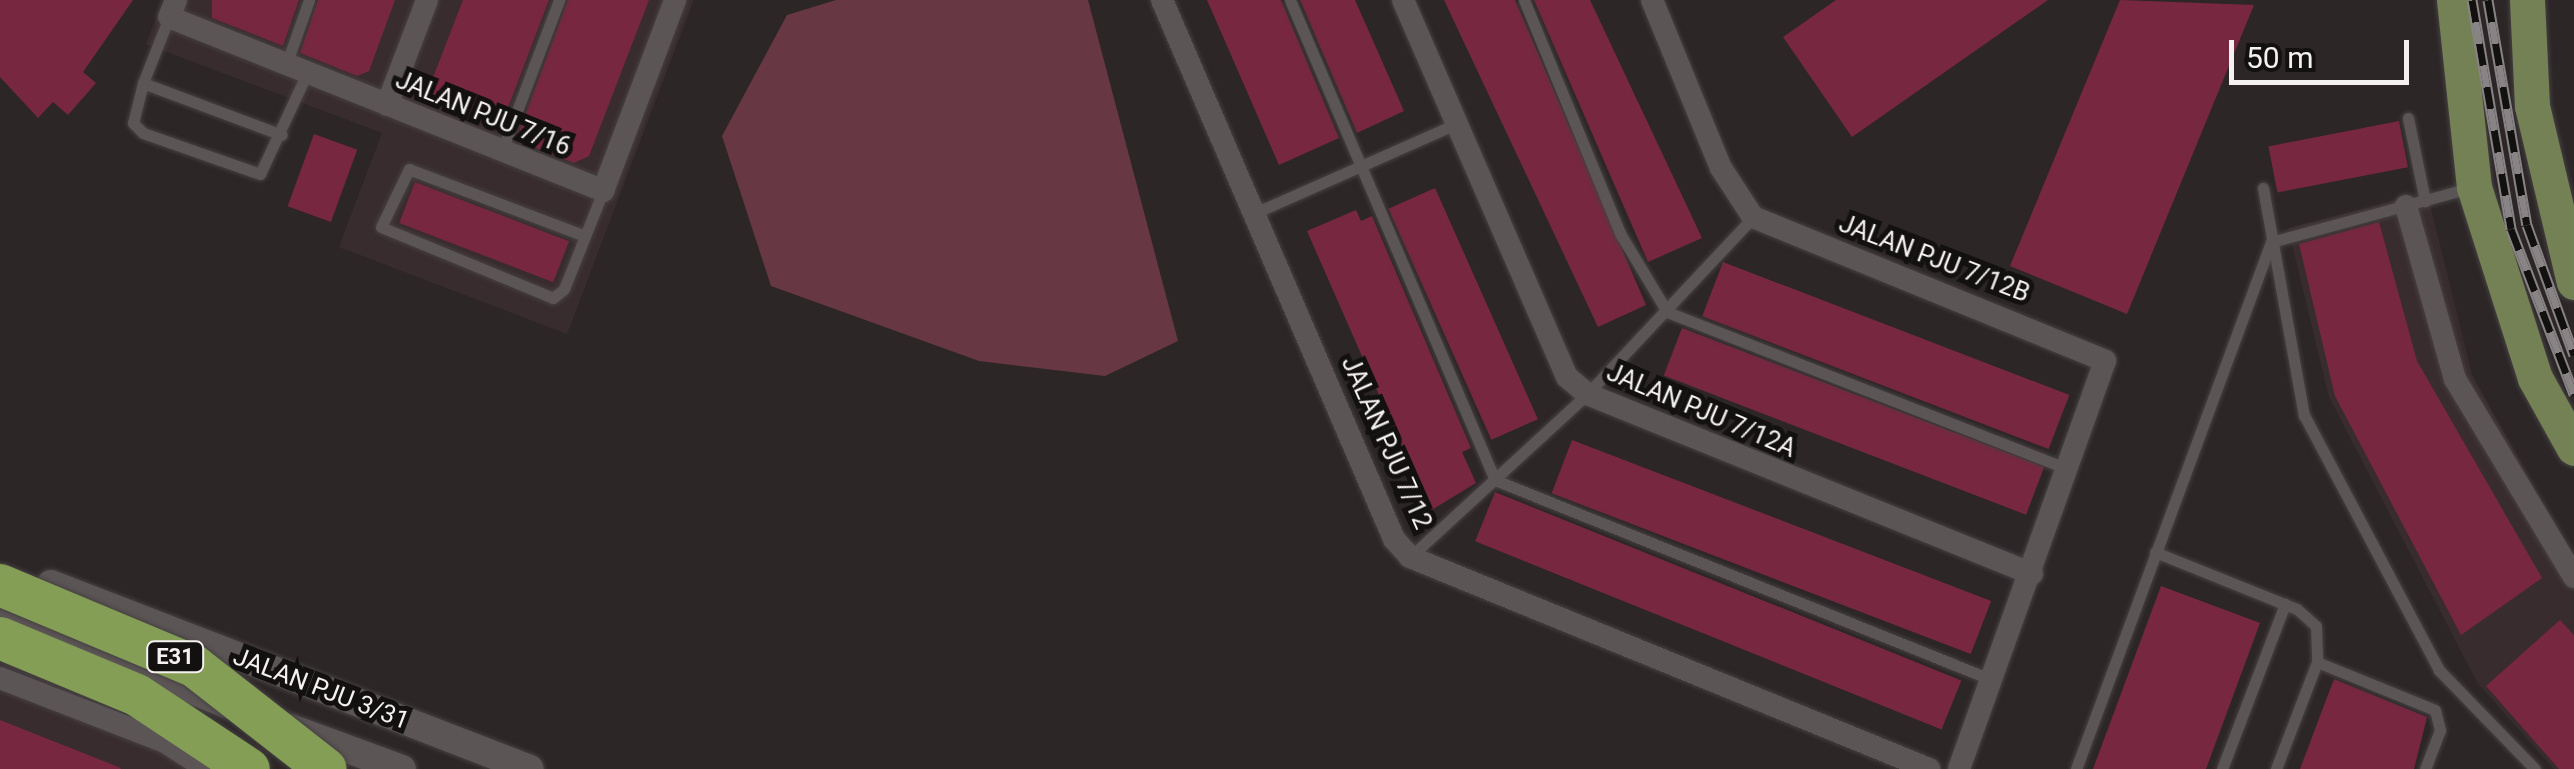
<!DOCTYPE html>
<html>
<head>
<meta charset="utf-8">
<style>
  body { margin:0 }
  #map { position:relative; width:2574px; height:769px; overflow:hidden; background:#2c2627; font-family:Roboto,sans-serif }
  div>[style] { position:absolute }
  .built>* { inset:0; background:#392c2f }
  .green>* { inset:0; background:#683744 }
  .building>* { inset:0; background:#782741; transform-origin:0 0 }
  .roads { filter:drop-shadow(0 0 2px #464142) drop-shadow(0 0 2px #464142) }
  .service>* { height:11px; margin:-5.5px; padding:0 5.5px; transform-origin:5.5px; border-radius:5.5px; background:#5c5556 }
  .minor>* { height:22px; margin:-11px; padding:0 11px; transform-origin:11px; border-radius:11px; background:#5c5556 }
  .tertiary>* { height:28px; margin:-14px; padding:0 14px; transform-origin:14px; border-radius:14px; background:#5c5556 }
  .primary>* { height:35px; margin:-17.5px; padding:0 17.5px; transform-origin:17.5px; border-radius:17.5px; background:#748155 }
  .motorway>* { height:42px; margin:-21px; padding:0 21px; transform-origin:21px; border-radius:21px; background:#849e55 }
  .rail>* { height:11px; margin-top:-5.5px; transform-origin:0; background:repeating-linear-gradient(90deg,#131010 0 22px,#888384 0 44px); box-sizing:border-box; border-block:2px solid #888384 }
  .bridges { filter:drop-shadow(0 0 2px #464142) drop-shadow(0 0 2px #464142) }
  .motorway-bridge>* { height:42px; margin:-21px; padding:0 21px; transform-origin:21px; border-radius:21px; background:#849e55 }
  span { translate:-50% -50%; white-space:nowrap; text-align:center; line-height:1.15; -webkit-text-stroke:10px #131010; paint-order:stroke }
  .shield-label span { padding:2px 8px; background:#131010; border:2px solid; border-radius:8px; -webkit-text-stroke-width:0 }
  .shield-label { font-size:22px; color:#f5f1f1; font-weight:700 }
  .street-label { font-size:25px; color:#f5f1f1 }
  .scale { position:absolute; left:2229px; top:40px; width:180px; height:45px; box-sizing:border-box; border:5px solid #f5f1f1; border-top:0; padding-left:12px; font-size:30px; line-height:35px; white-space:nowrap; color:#f5f1f1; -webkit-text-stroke:8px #131010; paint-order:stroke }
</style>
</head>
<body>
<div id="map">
  <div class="built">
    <i style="clip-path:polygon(163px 0,694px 0,567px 334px,339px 247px,382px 133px,146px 44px)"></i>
    <i style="clip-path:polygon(2427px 193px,2472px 374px,2574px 560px,2574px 769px,2554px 769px,2477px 682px,2329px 397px,2288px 228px)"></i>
    <i style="clip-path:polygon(0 630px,251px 769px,0 769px)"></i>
  </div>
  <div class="green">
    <i style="clip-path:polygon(836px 0,1088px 0,1178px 341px,1105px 376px,979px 361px,771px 286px,722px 136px,787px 15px)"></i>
  </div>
  <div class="building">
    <i style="clip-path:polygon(0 0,133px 0,83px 72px,96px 83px,68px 115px,53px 102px,38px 118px,0 77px)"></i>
    <i style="clip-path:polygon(212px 0,299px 0,283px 46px,212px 18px)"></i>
    <i style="clip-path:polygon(318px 0,395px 0,369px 71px,357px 76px,300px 53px)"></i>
    <i style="clip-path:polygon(463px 0,549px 0,500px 129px,427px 93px)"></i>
    <i style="clip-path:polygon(568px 0,649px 0,589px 156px,574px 163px,516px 140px)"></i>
    <i style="clip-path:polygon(1207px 0,1281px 0,1339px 138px,1279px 165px)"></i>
    <i style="clip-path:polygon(1300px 0,1355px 0,1404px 111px,1357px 133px)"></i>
    <i style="clip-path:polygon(1444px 0,1515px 0,1646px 305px,1598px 327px)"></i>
    <i style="clip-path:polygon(1534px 0,1590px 0,1702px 238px,1648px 262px)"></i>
    <i style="clip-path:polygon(1836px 0,2048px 0,1852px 137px,1783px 37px)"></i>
    <i style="clip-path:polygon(2120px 0,2254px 5px,2127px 314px,2010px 266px)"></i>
    <i style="left:2399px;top:121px;width:47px;height:133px;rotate:79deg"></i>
    <i style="left:314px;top:134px;width:46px;height:77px;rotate:20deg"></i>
    <i style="left:415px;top:182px;width:165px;height:44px;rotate:21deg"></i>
    <i style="left:1435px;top:188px;width:253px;height:51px;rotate:66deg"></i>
    <i style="clip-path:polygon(1356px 210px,1361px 221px,1372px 216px,1471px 448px,1462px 452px,1476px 483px,1430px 511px,1307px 231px)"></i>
    <i style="clip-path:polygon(2379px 222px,2417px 361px,2542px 578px,2461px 635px,2335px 396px,2299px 244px)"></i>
    <i style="left:1723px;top:262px;width:371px;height:58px;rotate:21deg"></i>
    <i style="left:1682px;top:328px;width:388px;height:51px;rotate:21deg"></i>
    <i style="left:1572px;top:440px;width:449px;height:57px;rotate:21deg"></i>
    <i style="left:1495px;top:492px;width:503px;height:53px;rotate:22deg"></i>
    <i style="clip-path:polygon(2161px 586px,2260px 623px,2206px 769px,2093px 769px)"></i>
    <i style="clip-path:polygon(2560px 620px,2574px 635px,2574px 769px,2559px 769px,2486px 686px)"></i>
    <i style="clip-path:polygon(2334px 679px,2427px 717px,2414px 769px,2300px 769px)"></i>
    <i style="clip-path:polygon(0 720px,121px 768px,120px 769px,0 769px)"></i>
  </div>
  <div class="roads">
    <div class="service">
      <i style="left:1290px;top:0;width:522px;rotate:66.87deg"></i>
      <i style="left:1495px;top:480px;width:539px;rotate:21.9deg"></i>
      <i style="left:1524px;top:0;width:254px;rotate:67.6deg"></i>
      <i style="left:1621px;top:235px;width:90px;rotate:59.1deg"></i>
      <i style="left:1667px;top:312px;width:428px;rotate:21.4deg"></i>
      <i style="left:169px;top:17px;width:71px;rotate:111.5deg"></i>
      <i style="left:143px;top:83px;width:148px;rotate:20.5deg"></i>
      <i style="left:286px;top:65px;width:69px;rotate:-70.5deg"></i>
      <i style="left:143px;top:83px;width:41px;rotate:104deg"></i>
      <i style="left:133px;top:123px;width:14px;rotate:45deg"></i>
      <i style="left:143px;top:133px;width:124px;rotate:19.3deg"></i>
      <i style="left:260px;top:174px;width:111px;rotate:-65deg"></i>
      <i style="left:2408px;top:118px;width:85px;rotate:78.4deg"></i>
      <i style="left:501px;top:153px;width:164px;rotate:-69.2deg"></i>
      <i style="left:2263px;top:188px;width:231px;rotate:79.8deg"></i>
      <i style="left:2304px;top:415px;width:289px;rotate:62.1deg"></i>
      <i style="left:2439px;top:670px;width:138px;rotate:45.9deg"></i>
      <i style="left:1257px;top:212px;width:218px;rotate:-23.9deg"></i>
      <i style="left:585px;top:236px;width:188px;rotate:-159.2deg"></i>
      <i style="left:409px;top:169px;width:64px;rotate:115.8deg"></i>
      <i style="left:381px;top:227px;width:186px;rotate:22.4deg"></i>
      <i style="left:553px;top:298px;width:14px;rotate:-39deg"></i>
      <i style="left:564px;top:289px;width:105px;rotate:-68.3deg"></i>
      <i style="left:2155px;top:552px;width:153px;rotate:21.9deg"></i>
      <i style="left:2297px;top:609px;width:25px;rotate:42deg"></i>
      <i style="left:2316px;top:626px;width:36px;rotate:88deg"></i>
      <i style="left:2317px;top:662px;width:115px;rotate:111deg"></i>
      <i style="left:1410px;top:557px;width:241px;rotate:-42.6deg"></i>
      <i style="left:1587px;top:394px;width:243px;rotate:-46.8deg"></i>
      <i style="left:2317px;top:662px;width:127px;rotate:22.1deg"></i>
      <i style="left:2435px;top:710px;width:21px;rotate:76deg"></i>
      <i style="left:2440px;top:730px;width:42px;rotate:111deg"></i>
      <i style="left:2076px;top:769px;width:562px;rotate:-69.69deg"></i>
      <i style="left:2271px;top:242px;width:206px;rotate:-15.2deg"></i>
      <i style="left:2222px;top:769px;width:177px;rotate:-69.1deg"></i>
    </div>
    <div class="minor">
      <i style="left:176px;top:0;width:18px;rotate:112deg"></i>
      <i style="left:169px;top:17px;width:468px;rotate:21.8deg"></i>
      <i style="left:603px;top:191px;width:204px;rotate:-69.3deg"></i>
      <i style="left:1162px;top:0;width:587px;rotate:66.71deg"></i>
      <i style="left:1394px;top:539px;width:24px;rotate:48deg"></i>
      <i style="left:1410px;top:557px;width:561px;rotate:22.22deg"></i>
      <i style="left:1403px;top:0;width:411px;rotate:66.5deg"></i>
      <i style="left:1567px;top:377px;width:26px;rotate:40deg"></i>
      <i style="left:1587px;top:394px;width:480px;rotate:22deg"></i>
      <i style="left:1652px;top:0;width:182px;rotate:67.7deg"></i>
      <i style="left:1721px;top:168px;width:59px;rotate:56.9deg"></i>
      <i style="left:1753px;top:217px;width:380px;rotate:22.2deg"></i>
      <i style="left:2105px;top:361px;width:433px;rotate:109.7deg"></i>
      <i style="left:387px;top:105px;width:112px;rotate:-69.1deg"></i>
      <i style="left:2406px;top:206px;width:180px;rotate:74.2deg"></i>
      <i style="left:2455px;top:379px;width:231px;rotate:59deg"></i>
      <i style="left:0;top:678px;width:177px;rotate:21.2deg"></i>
      <i style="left:165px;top:742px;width:50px;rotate:32.7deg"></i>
    </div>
    <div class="tertiary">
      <i style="left:51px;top:584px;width:513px;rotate:21.12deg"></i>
      <i style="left:0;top:614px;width:243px;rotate:21.7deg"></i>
      <i style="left:290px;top:728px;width:119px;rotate:20.1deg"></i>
    </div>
    <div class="primary">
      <i style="left:2454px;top:0;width:188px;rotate:83.9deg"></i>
      <i style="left:2474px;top:187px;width:201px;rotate:72.3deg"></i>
      <i style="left:2535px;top:378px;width:80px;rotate:60.9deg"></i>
      <i style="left:2527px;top:0;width:106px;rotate:87.3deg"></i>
      <i style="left:2532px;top:106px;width:181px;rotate:76.6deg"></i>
    </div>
    <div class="motorway">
      <i style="left:0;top:638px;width:148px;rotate:22.6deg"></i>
      <i style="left:137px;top:695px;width:134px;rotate:33.5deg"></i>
    </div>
  </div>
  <div class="rail">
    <i style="left:2472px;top:0;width:232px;rotate:80.3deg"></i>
    <i style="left:2511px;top:229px;width:177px;rotate:69.1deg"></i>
    <i style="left:2488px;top:0;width:228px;rotate:80.2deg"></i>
    <i style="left:2527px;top:225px;width:138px;rotate:70.1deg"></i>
  </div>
  <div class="bridges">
    <div class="motorway-bridge">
      <i style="left:0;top:585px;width:210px;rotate:22.7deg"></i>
      <i style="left:194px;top:666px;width:167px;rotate:38deg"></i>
    </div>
  </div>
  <div class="shield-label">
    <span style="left:175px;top:657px">E31</span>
  </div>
  <div class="street-label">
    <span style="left:483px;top:114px;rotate:22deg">JALAN PJU 7/16</span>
    <span style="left:1934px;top:259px;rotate:21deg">JALAN PJU 7/12B</span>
    <span style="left:1701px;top:411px;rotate:23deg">JALAN PJU 7/12A</span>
    <span style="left:1386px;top:443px;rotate:66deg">JALAN PJU 7/12</span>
    <span style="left:321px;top:689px;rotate:21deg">JALAN PJU 3/31</span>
  </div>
  <div class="scale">50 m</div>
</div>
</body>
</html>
